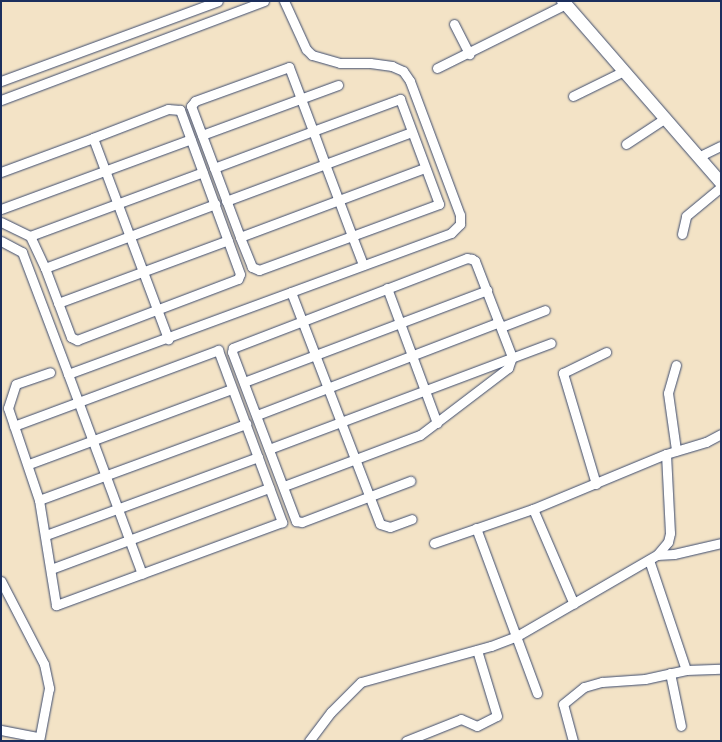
<!DOCTYPE html>
<html>
<head>
<meta charset="utf-8">
<style>
  body { margin:0 }
  #map { position:relative; width:722px; height:742px; overflow:hidden; background:#f3e3c6; font-family:Dekko,sans-serif }
  div>[style] { position:absolute }
  .roads { filter:drop-shadow(0 0 1px #3b4a6e) drop-shadow(0 0 1px #3b4a6e) }
  .minor>* { height:9px; margin:-4.5px; padding:0 4.5px; transform-origin:4.5px; border-radius:4.5px; background:#fff }
  .tertiary>* { height:12px; margin:-6px; padding:0 6px; transform-origin:6px; border-radius:6px; background:#fff }
  span { translate:-50% -50%; white-space:nowrap; text-align:center; line-height:1.15; -webkit-text-stroke:3.5px #fcf5e5; paint-order:stroke }
  .frame { position:absolute; inset:0; border:2px solid #1b2f5e; pointer-events:none }
</style>
</head>
<body>
<div id="map">
  <div class="roads">
    <div class="minor">
      <i style="left:454px;top:24px;width:34px;rotate:63deg"></i>
      <i style="left:437px;top:68px;width:144px;rotate:-26.4deg"></i>
      <i style="left:1px;top:81px;width:231px;rotate:-20.2deg"></i>
      <i style="left:573px;top:96px;width:55px;rotate:-26.1deg"></i>
      <i style="left:1px;top:100px;width:281px;rotate:-20.6deg"></i>
      <i style="left:202px;top:135px;width:145px;rotate:-20.2deg"></i>
      <i style="left:626px;top:144px;width:45px;rotate:-33.3deg"></i>
      <i style="left:698px;top:157px;width:25px;rotate:-26deg"></i>
      <i style="left:214px;top:168px;width:106px;rotate:-20.5deg"></i>
      <i style="left:313px;top:131px;width:93px;rotate:-20.2deg"></i>
      <i style="left:400px;top:99px;width:112px;rotate:69.6deg"></i>
      <i style="left:439px;top:204px;width:93px;rotate:159.8deg"></i>
      <i style="left:352px;top:236px;width:99px;rotate:159.9deg"></i>
      <i style="left:259px;top:270px;width:8px;rotate:-157deg"></i>
      <i style="left:252px;top:267px;width:32px;rotate:-112deg"></i>
      <i style="left:240px;top:237px;width:140px;rotate:-110.5deg"></i>
      <i style="left:191px;top:106px;width:6px;rotate:-51deg"></i>
      <i style="left:195px;top:101px;width:100px;rotate:-19.9deg"></i>
      <i style="left:289px;top:67px;width:68px;rotate:69.4deg"></i>
      <i style="left:313px;top:131px;width:35px;rotate:70deg"></i>
      <i style="left:325px;top:164px;width:77px;rotate:69.4deg"></i>
      <i style="left:352px;top:236px;width:31px;rotate:69deg"></i>
      <i style="left:1px;top:172px;width:98px;rotate:-20.3deg"></i>
      <i style="left:93px;top:138px;width:215px;rotate:69.5deg"></i>
      <i style="left:226px;top:201px;width:198px;rotate:-20.4deg"></i>
      <i style="left:1px;top:209px;width:202px;rotate:-20.2deg"></i>
      <i style="left:1px;top:222px;width:32px;rotate:26deg"></i>
      <i style="left:30px;top:236px;width:35px;rotate:65deg"></i>
      <i style="left:45px;top:268px;width:74px;rotate:69.4deg"></i>
      <i style="left:71px;top:337px;width:7px;rotate:27deg"></i>
      <i style="left:77px;top:340px;width:172px;rotate:-20.8deg"></i>
      <i style="left:238px;top:279px;width:5px;rotate:-68deg"></i>
      <i style="left:240px;top:274px;width:175px;rotate:-110.1deg"></i>
      <i style="left:180px;top:110px;width:12px;rotate:-175deg"></i>
      <i style="left:168px;top:109px;width:80px;rotate:158.9deg"></i>
      <i style="left:682px;top:234px;width:18px;rotate:-77deg"></i>
      <i style="left:686px;top:216px;width:45px;rotate:-39.6deg"></i>
      <i style="left:30px;top:236px;width:184px;rotate:-20.3deg"></i>
      <i style="left:240px;top:237px;width:197px;rotate:-20.5deg"></i>
      <i style="left:1px;top:241px;width:24px;rotate:28deg"></i>
      <i style="left:22px;top:252px;width:130px;rotate:69.3deg"></i>
      <i style="left:68px;top:374px;width:408px;rotate:-20.2deg"></i>
      <i style="left:451px;top:233px;width:13px;rotate:-45deg"></i>
      <i style="left:460px;top:224px;width:9px;rotate:-90deg"></i>
      <i style="left:460px;top:215px;width:143px;rotate:-110.5deg"></i>
      <i style="left:410px;top:81px;width:12px;rotate:-125deg"></i>
      <i style="left:403px;top:71px;width:12px;rotate:-156deg"></i>
      <i style="left:392px;top:66px;width:22px;rotate:-172deg"></i>
      <i style="left:370px;top:63px;width:30px;rotate:180deg"></i>
      <i style="left:340px;top:63px;width:29px;rotate:-164deg"></i>
      <i style="left:312px;top:55px;width:8px;rotate:-135deg"></i>
      <i style="left:306px;top:49px;width:53px;rotate:-114.6deg"></i>
      <i style="left:45px;top:268px;width:182px;rotate:-20.6deg"></i>
      <i style="left:387px;top:288px;width:144px;rotate:69.7deg"></i>
      <i style="left:291px;top:292px;width:248px;rotate:69deg"></i>
      <i style="left:380px;top:524px;width:10px;rotate:17deg"></i>
      <i style="left:390px;top:527px;width:23px;rotate:-20deg"></i>
      <i style="left:58px;top:303px;width:181px;rotate:-20.3deg"></i>
      <i style="left:501px;top:327px;width:47px;rotate:-21.1deg"></i>
      <i style="left:676px;top:365px;width:29px;rotate:106deg"></i>
      <i style="left:668px;top:393px;width:58px;rotate:82deg"></i>
      <i style="left:68px;top:374px;width:213px;rotate:69.7deg"></i>
      <i style="left:244px;top:382px;width:260px;rotate:-20.7deg"></i>
      <i style="left:257px;top:415px;width:259px;rotate:-21deg"></i>
      <i style="left:14px;top:426px;width:218px;rotate:-20.4deg"></i>
      <i style="left:218px;top:350px;width:184px;rotate:69.6deg"></i>
      <i style="left:282px;top:522px;width:241px;rotate:159.8deg"></i>
      <i style="left:56px;top:605px;width:106px;rotate:-99.2deg"></i>
      <i style="left:39px;top:500px;width:97px;rotate:-108.6deg"></i>
      <i style="left:8px;top:408px;width:25px;rotate:-72deg"></i>
      <i style="left:16px;top:384px;width:36px;rotate:-19deg"></i>
      <i style="left:269px;top:449px;width:301px;rotate:-20.6deg"></i>
      <i style="left:29px;top:464px;width:216px;rotate:-20.3deg"></i>
      <i style="left:596px;top:484px;width:116px;rotate:-106.6deg"></i>
      <i style="left:563px;top:373px;width:48px;rotate:-26deg"></i>
      <i style="left:284px;top:486px;width:145px;rotate:-20.6deg"></i>
      <i style="left:420px;top:435px;width:111px;rotate:-37.3deg"></i>
      <i style="left:508px;top:368px;width:12px;rotate:-70deg"></i>
      <i style="left:512px;top:357px;width:103px;rotate:-111.1deg"></i>
      <i style="left:475px;top:261px;width:4px;rotate:-146deg"></i>
      <i style="left:472px;top:259px;width:5px;rotate:-169deg"></i>
      <i style="left:467px;top:258px;width:251px;rotate:159deg"></i>
      <i style="left:233px;top:348px;width:4px;rotate:104deg"></i>
      <i style="left:232px;top:352px;width:181px;rotate:69.3deg"></i>
      <i style="left:296px;top:521px;width:6px;rotate:9deg"></i>
      <i style="left:302px;top:522px;width:116px;rotate:-20.8deg"></i>
      <i style="left:39px;top:500px;width:221px;rotate:-20.2deg"></i>
      <i style="left:533px;top:509px;width:103px;rotate:66.7deg"></i>
      <i style="left:476px;top:528px;width:176px;rotate:69.7deg"></i>
      <i style="left:46px;top:535px;width:226px;rotate:-20.2deg"></i>
      <i style="left:434px;top:543px;width:105px;rotate:-19deg"></i>
      <i style="left:533px;top:509px;width:144px;rotate:-22.5deg"></i>
      <i style="left:666px;top:454px;width:42px;rotate:-16.7deg"></i>
      <i style="left:706px;top:442px;width:17px;rotate:-28deg"></i>
      <i style="left:657px;top:555px;width:17px;rotate:-3deg"></i>
      <i style="left:674px;top:554px;width:48px;rotate:-13.2deg"></i>
      <i style="left:649px;top:560px;width:116px;rotate:71.4deg"></i>
      <i style="left:51px;top:569px;width:233px;rotate:-20.4deg"></i>
      <i style="left:1px;top:581px;width:93px;rotate:62.6deg"></i>
      <i style="left:44px;top:664px;width:25px;rotate:78deg"></i>
      <i style="left:49px;top:688px;width:54px;rotate:100.7deg"></i>
      <i style="left:670px;top:673px;width:54px;rotate:78.3deg"></i>
      <i style="left:1px;top:730px;width:38px;rotate:11deg"></i>
      <i style="left:309px;top:741px;width:36px;rotate:-53deg"></i>
      <i style="left:331px;top:712px;width:42px;rotate:-45deg"></i>
      <i style="left:361px;top:682px;width:135px;rotate:-15.5deg"></i>
      <i style="left:491px;top:646px;width:28px;rotate:-21deg"></i>
      <i style="left:517px;top:636px;width:162px;rotate:-30.1deg"></i>
      <i style="left:657px;top:555px;width:17px;rotate:-50deg"></i>
      <i style="left:668px;top:542px;width:9px;rotate:-77deg"></i>
      <i style="left:670px;top:533px;width:79px;rotate:-92.9deg"></i>
      <i style="left:406px;top:741px;width:59px;rotate:-21.8deg"></i>
      <i style="left:461px;top:719px;width:17px;rotate:24deg"></i>
      <i style="left:477px;top:726px;width:22px;rotate:-27deg"></i>
      <i style="left:497px;top:716px;width:69px;rotate:-106.9deg"></i>
      <i style="left:573px;top:741px;width:38px;rotate:-105deg"></i>
      <i style="left:563px;top:704px;width:27px;rotate:-39deg"></i>
      <i style="left:584px;top:687px;width:19px;rotate:-16deg"></i>
      <i style="left:602px;top:682px;width:43px;rotate:-4deg"></i>
      <i style="left:645px;top:679px;width:42px;rotate:-12.4deg"></i>
      <i style="left:686px;top:670px;width:35px;rotate:-2deg"></i>
    </div>
    <div class="tertiary">
      <i style="left:563px;top:1px;width:241px;rotate:49deg"></i>
    </div>
  </div>
  <div class="frame"></div>
</div>
</body>
</html>
